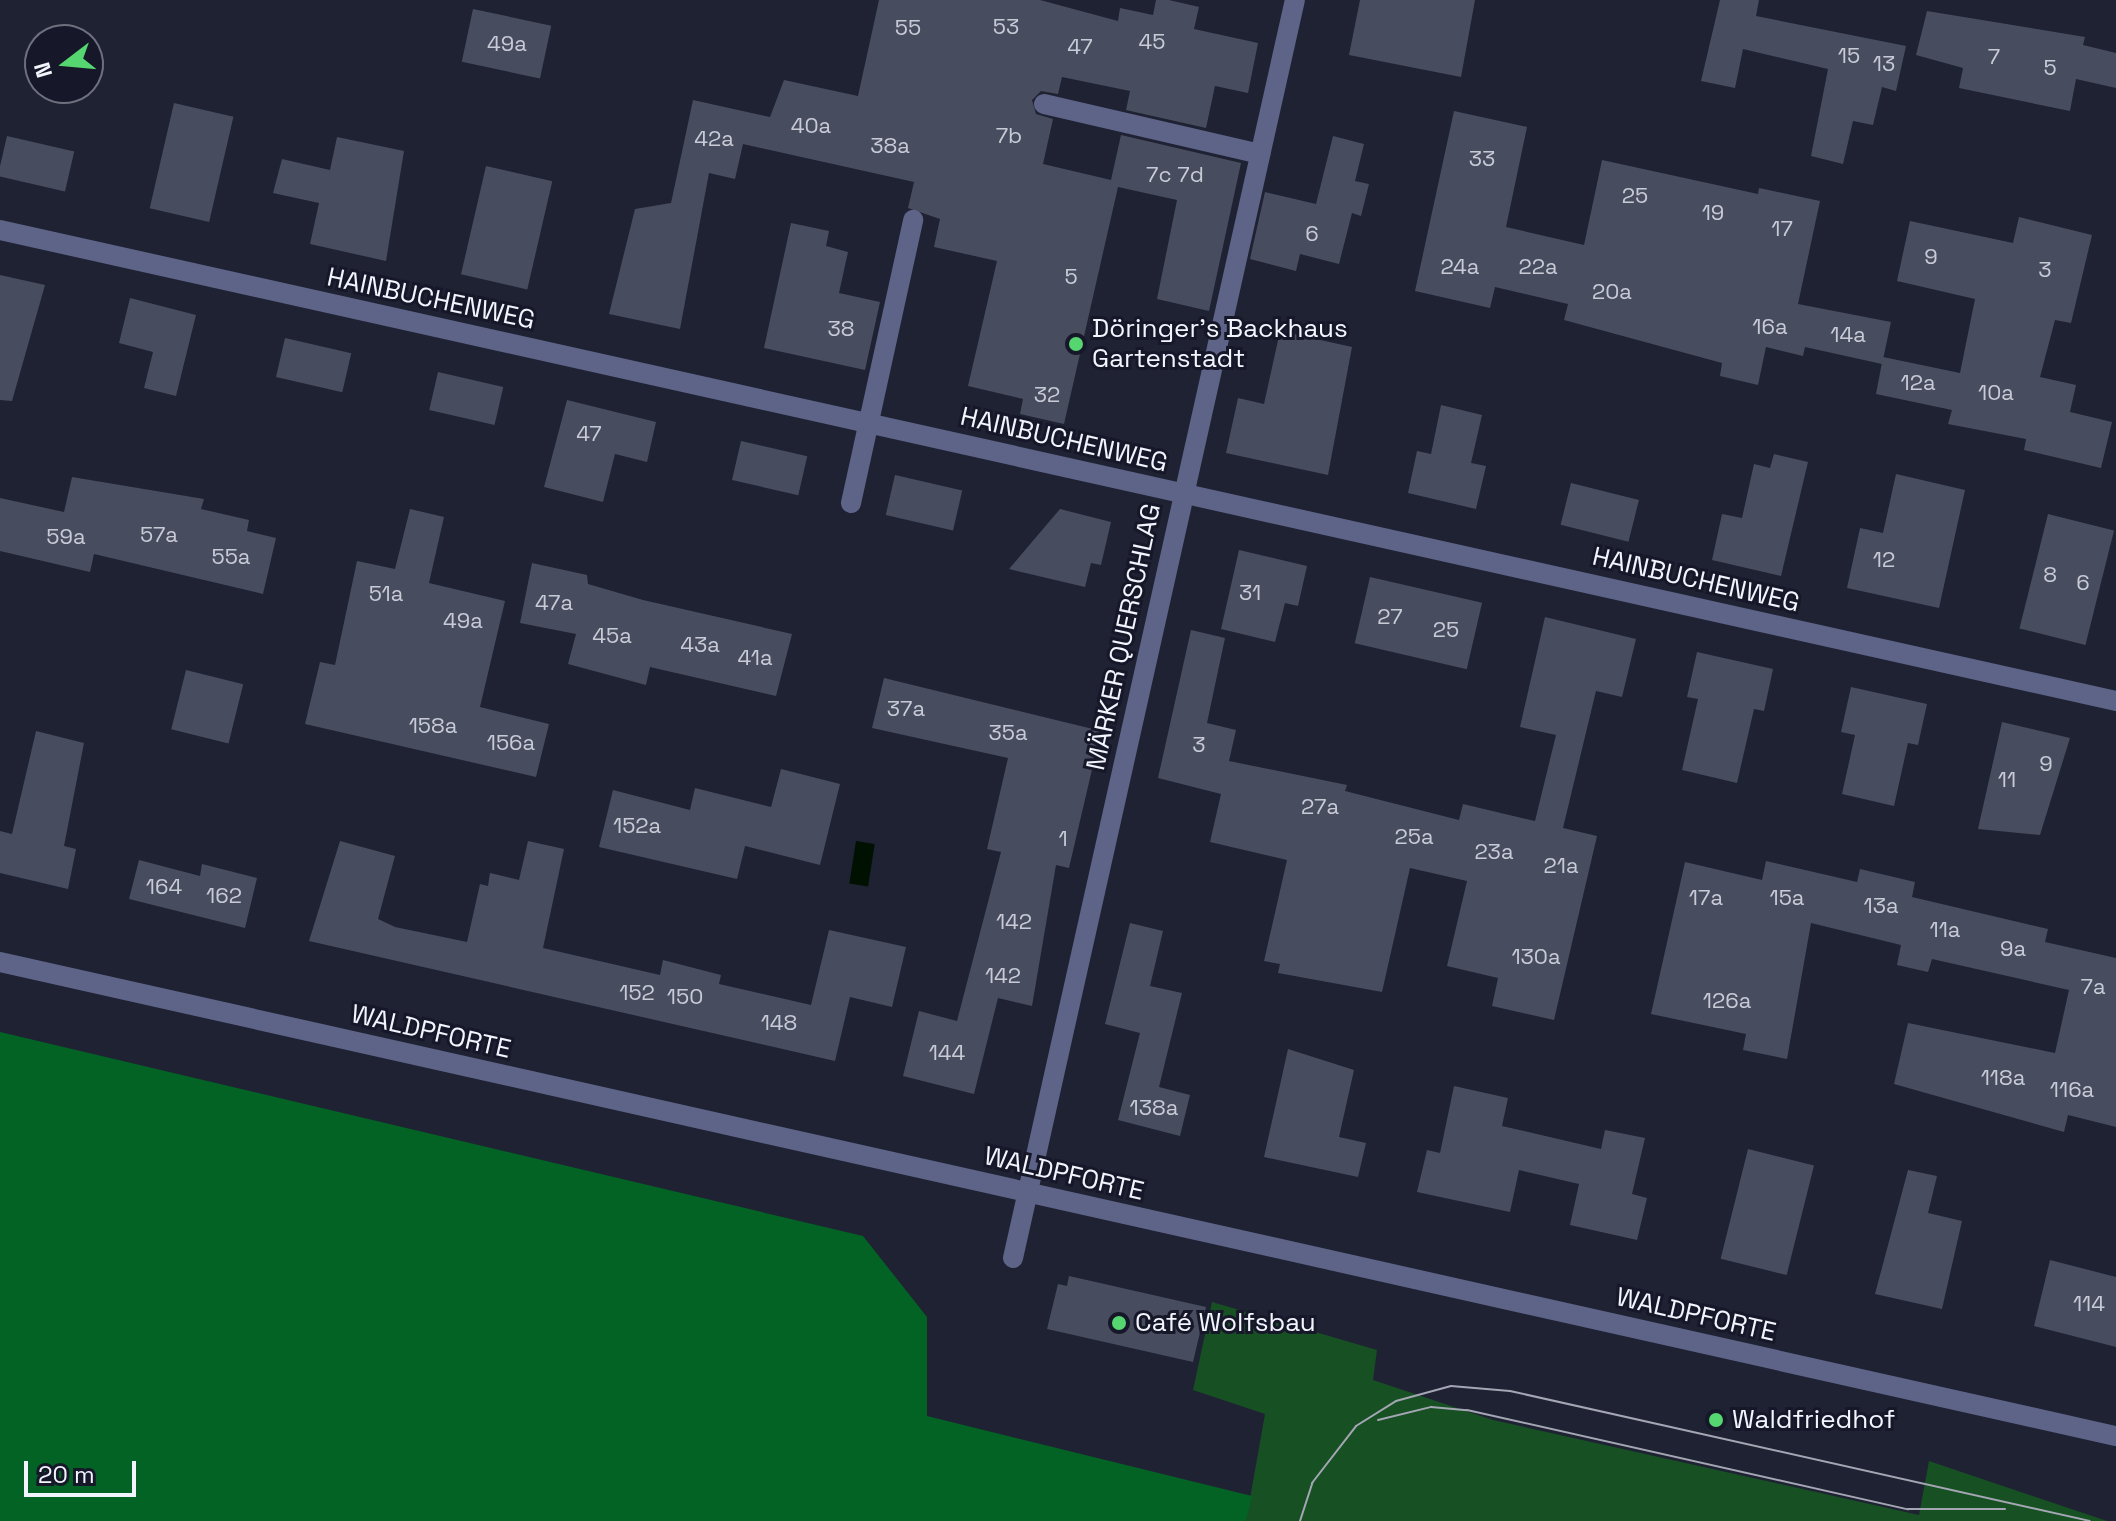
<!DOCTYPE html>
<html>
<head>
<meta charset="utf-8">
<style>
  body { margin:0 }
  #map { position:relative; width:2116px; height:1521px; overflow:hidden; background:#1f2233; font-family:"Space Grotesk",sans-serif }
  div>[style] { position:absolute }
  .green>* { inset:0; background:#165023 }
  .forest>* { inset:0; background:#036325 }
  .water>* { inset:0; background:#001102; transform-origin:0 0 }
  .building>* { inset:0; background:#484c5f; transform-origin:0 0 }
  .minor>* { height:20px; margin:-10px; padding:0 10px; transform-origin:10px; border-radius:10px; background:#5e6488 }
  .tram>* { height:2px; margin:-1px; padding:0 1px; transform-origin:1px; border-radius:1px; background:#a4a7b3 }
  .dots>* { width:22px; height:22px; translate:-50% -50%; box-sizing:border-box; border:4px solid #161829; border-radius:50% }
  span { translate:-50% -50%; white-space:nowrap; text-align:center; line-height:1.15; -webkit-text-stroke:6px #161829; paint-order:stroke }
  .number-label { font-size:22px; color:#c8cad6 }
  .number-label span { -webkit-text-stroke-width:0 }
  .street-label { font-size:26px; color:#f2f4fe }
  .poi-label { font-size:26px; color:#f2f4fe }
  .left { translate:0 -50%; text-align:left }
  .north { position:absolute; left:24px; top:24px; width:80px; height:80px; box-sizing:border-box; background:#161829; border:2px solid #6e707e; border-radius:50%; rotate:254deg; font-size:22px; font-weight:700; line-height:32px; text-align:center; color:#f2f4fe }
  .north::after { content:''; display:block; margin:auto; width:28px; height:36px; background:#56d671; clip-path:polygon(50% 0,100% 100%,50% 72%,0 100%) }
  .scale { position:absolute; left:24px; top:1461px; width:112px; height:36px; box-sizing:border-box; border:4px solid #f2f4fe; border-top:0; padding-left:10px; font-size:24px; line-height:28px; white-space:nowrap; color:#f2f4fe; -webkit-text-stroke:6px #161829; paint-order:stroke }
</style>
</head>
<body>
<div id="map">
  <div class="green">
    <i style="clip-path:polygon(1212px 1302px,1377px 1350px,1373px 1380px,1493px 1420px,1919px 1515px,1929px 1461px,2107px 1521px,1246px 1521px,1265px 1414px,1193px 1390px)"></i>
  </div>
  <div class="forest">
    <i style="clip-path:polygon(0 1032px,863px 1236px,927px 1317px,927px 1416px,1252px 1496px,1246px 1521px,0 1521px)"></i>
  </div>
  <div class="water">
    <i style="left:856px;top:841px;width:19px;height:43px;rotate:9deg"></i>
  </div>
  <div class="building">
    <i style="clip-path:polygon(879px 0,1040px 0,1118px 21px,1120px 8px,1153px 15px,1156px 0,1169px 0,1199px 7px,1194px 29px,1258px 43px,1248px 93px,1215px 86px,1206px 128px,1126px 110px,1130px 91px,1062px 77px,1058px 94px,1041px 91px,1032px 100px,1036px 114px,1053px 119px,1043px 164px,1111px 180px,1121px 135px,1241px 163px,1209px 311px,1157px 299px,1177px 200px,1118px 187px,1064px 424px,1020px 414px,1023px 399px,968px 386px,997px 261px,934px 247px,940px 219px,908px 208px,914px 182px,743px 144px,735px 179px,709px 173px,680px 329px,609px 314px,635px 209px,671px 203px,693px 100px,770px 117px,784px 80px,858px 96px)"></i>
    <i style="clip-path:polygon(1360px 0,1475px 0,1461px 77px,1349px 55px)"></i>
    <i style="clip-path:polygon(1720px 0,1759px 0,1756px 16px,1906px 46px,1896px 91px,1882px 87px,1873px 125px,1853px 121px,1843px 164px,1811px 156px,1828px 69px,1743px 49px,1735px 88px,1701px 81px)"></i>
    <i style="left:473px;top:9px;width:80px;height:54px;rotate:12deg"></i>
    <i style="clip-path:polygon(1927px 11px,2085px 37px,2083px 45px,2116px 53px,2116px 88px,2076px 79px,2070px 111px,1959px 88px,1963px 68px,1916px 55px)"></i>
    <i style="left:174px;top:103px;width:61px;height:108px;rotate:13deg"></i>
    <i style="clip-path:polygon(1454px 111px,1527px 127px,1506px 227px,1584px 245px,1602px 160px,1758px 194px,1759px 188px,1820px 201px,1798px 304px,1891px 322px,1882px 364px,1805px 347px,1803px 356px,1766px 347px,1758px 385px,1720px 376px,1722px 363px,1564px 320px,1568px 304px,1495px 287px,1490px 308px,1415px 291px)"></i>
    <i style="left:7px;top:136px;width:69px;height:41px;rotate:13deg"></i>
    <i style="clip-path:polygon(1333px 136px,1364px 144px,1355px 181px,1369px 184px,1361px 216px,1352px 213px,1339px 264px,1300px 254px,1296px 271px,1250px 259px,1265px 192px,1316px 204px)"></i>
    <i style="clip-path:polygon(337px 137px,404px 151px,386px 261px,310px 244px,319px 203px,273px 193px,282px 159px,330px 170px)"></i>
    <i style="left:486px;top:166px;width:68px;height:111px;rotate:13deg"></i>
    <i style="clip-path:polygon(2019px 217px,2092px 235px,2071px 323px,2055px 320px,2040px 377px,2076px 385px,2070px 412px,2112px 422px,2101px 468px,2024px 450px,2026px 439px,1948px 424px,1952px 410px,1876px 394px,1883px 357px,1960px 373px,1975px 299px,1897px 281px,1910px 221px,2013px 243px)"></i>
    <i style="clip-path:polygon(791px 223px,829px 231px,826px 246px,848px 252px,839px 293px,880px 302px,865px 370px,764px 348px)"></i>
    <i style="clip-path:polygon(0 275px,45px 285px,12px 401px,0 400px)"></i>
    <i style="clip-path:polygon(130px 298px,196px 315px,176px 396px,144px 388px,153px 352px,119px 343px)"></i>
    <i style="clip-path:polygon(1280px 331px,1352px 347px,1328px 475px,1226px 453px,1238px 398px,1264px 404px)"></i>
    <i style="left:285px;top:338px;width:68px;height:40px;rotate:13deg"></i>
    <i style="left:438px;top:372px;width:67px;height:39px;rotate:13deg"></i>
    <i style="clip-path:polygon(567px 400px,656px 422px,647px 462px,615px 454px,603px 502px,544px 487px)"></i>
    <i style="clip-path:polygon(1441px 405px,1482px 415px,1471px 463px,1486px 466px,1476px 509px,1408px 493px,1417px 451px,1431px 454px)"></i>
    <i style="left:741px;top:441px;width:68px;height:40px;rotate:13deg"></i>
    <i style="clip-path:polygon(1774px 454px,1808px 462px,1781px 576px,1712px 560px,1722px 514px,1742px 518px,1754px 464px,1770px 468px)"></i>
    <i style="clip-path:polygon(1896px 474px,1965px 490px,1939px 608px,1847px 588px,1860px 528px,1883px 533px)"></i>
    <i style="left:895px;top:475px;width:69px;height:41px;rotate:13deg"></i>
    <i style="clip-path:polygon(72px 477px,204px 499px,201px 509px,249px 520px,247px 531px,276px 538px,263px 594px,94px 554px,90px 572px,0 551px,0 498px,64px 512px)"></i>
    <i style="left:1571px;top:483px;width:70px;height:43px;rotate:14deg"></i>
    <i style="clip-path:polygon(410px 509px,444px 517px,429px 583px,505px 601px,480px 707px,549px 724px,536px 777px,305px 724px,320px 662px,335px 665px,357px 561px,395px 569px)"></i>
    <i style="clip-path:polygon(1060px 509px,1111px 522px,1101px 565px,1091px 563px,1085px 587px,1009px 569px)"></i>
    <i style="left:2048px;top:514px;width:68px;height:118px;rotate:14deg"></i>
    <i style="clip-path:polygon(1239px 550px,1307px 566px,1298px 606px,1285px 603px,1275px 642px,1221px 629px)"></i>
    <i style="clip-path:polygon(532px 563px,587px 575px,588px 584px,643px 600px,792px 634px,776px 696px,650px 667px,646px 685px,568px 664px,576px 634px,520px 623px)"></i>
    <i style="left:1370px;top:577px;width:115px;height:68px;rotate:13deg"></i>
    <i style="clip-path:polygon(1545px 617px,1636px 639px,1622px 697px,1596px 691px,1563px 828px,1597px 836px,1554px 1020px,1492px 1006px,1498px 978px,1447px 966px,1467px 881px,1410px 868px,1382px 992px,1278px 973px,1280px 964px,1264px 961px,1287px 860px,1210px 842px,1221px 794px,1158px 778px,1191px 630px,1225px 638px,1207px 723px,1236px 730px,1229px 761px,1347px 785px,1345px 791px,1459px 820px,1463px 804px,1535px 821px,1556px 735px,1520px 727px)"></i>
    <i style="clip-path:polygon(1697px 652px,1773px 669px,1764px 711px,1754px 709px,1737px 783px,1682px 770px,1698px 699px,1687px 697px)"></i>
    <i style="left:186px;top:670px;width:59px;height:61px;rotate:14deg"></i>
    <i style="clip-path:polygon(884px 678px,1101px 731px,1069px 868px,1056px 865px,1032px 1006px,998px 998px,974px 1094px,903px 1076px,919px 1011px,957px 1021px,1001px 852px,987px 849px,1008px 758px,872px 728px)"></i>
    <i style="clip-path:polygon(1851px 687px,1927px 704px,1918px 745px,1908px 743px,1894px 806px,1842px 794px,1855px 735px,1841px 732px)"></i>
    <i style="clip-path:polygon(2002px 722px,2070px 738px,2040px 835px,1978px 829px)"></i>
    <i style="clip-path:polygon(36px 731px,84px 743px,64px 846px,76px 849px,68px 889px,0 873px,0 831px,12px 834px)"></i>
    <i style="clip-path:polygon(781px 769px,840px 784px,820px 865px,745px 846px,737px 879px,599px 847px,613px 790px,690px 810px,695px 788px,771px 807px)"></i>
    <i style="clip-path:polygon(340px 841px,395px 856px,378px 919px,395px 927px,467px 942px,480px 884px,488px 886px,490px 873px,519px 880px,528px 841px,564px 849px,543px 948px,660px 975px,663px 960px,721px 975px,719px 984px,811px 1005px,829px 930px,906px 947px,892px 1007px,850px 997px,835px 1061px,309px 941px)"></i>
    <i style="clip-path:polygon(139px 860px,200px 876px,202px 864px,257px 878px,245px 928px,129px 899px)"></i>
    <i style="clip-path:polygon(1766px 861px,1857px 882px,1860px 869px,1915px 882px,1912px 897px,2048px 929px,2045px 942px,2116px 958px,2116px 1127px,2068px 1115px,2064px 1132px,1894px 1084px,1908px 1023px,2055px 1053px,2069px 990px,1932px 959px,1928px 972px,1897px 965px,1901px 945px,1811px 923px,1787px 1059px,1743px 1050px,1746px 1034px,1651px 1014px,1685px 862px,1762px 880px)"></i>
    <i style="clip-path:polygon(1130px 923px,1163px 931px,1150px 986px,1182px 993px,1159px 1087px,1190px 1095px,1180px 1136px,1118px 1120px,1140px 1033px,1105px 1024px)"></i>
    <i style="clip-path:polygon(1288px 1049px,1354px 1070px,1339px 1137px,1366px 1143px,1358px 1177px,1264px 1157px)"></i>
    <i style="clip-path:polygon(1454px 1086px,1508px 1098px,1502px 1126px,1601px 1149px,1605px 1130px,1645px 1138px,1632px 1194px,1647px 1198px,1637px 1240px,1570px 1225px,1579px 1184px,1519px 1170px,1510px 1212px,1417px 1192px,1427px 1150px,1440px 1153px)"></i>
    <i style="left:1748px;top:1149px;width:68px;height:113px;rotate:14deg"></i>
    <i style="clip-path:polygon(1908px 1170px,1937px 1176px,1928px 1213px,1962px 1221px,1942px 1309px,1875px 1294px)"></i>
    <i style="clip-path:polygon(2050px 1260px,2116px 1277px,2116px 1347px,2034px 1326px)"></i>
    <i style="clip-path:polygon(1069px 1276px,1206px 1307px,1193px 1362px,1047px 1329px,1058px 1284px,1067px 1286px)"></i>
  </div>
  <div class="minor">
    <i style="left:1044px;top:104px;width:222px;rotate:13deg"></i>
    <i style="left:0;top:230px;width:2168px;rotate:12.55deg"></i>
    <i style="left:851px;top:503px;width:290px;rotate:-77.6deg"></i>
    <i style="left:0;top:962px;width:2168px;rotate:12.63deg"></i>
    <i style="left:1013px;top:1258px;width:1289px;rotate:-77.37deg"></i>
  </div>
  <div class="tram">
    <i style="left:1378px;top:1420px;width:55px;rotate:-13.8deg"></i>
    <i style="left:1431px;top:1407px;width:36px;rotate:5deg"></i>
    <i style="left:1467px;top:1410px;width:452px;rotate:12.7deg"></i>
    <i style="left:1908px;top:1509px;width:97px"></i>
    <i style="left:1300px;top:1521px;width:40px;rotate:-72deg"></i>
    <i style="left:1312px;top:1483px;width:72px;rotate:-52.3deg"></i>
    <i style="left:1356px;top:1426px;width:47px;rotate:-32deg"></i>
    <i style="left:1396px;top:1401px;width:57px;rotate:-15.3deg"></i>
    <i style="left:1451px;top:1386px;width:59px;rotate:4.8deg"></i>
    <i style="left:1510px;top:1391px;width:594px;rotate:12.63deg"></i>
  </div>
  <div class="dots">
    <i style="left:1076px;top:344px;background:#56d671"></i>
    <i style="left:1119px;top:1323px;background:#56d671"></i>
    <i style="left:1716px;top:1420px;background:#56d671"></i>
  </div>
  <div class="number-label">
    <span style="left:1006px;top:27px">53</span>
    <span style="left:908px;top:28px">55</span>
    <span style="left:1152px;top:42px">45</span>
    <span style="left:507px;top:44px">49a</span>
    <span style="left:1080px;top:47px">47</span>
    <span style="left:1849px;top:56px">15</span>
    <span style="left:1994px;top:57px">7</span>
    <span style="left:1884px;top:64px">13</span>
    <span style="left:2050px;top:68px">5</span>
    <span style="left:811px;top:126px">40a</span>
    <span style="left:1009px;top:136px">7b</span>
    <span style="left:714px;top:139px">42a</span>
    <span style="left:890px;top:146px">38a</span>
    <span style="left:1482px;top:159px">33</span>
    <span style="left:1175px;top:175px">7c 7d</span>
    <span style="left:1635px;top:196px">25</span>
    <span style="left:1713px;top:213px">19</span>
    <span style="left:1782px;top:229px">17</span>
    <span style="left:1312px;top:234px">6</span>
    <span style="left:1931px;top:257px">9</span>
    <span style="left:1460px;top:267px">24a</span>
    <span style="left:1538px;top:267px">22a</span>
    <span style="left:2045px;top:270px">3</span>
    <span style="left:1071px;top:277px">5</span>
    <span style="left:1612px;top:292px">20a</span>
    <span style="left:1770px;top:327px">16a</span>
    <span style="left:841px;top:329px">38</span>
    <span style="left:1848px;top:335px">14a</span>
    <span style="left:1918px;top:383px">12a</span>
    <span style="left:1996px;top:393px">10a</span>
    <span style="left:1047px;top:395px">32</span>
    <span style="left:589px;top:434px">47</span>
    <span style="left:159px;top:535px">57a</span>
    <span style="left:66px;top:537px">59a</span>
    <span style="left:231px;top:557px">55a</span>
    <span style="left:1884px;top:560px">12</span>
    <span style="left:2050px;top:575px">8</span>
    <span style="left:2083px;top:583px">6</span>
    <span style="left:1250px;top:593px">31</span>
    <span style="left:386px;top:594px">51a</span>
    <span style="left:554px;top:603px">47a</span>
    <span style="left:1390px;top:617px">27</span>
    <span style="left:463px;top:621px">49a</span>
    <span style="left:1446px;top:630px">25</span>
    <span style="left:612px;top:636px">45a</span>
    <span style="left:700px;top:645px">43a</span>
    <span style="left:755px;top:658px">41a</span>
    <span style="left:906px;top:709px">37a</span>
    <span style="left:433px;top:726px">158a</span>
    <span style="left:1008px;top:733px">35a</span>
    <span style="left:511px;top:743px">156a</span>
    <span style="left:1199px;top:745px">3</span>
    <span style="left:2046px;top:764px">9</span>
    <span style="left:2007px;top:780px">11</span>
    <span style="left:1320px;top:807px">27a</span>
    <span style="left:637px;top:826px">152a</span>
    <span style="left:1414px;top:837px">25a</span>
    <span style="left:1063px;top:839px">1</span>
    <span style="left:1494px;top:852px">23a</span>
    <span style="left:1561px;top:866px">21a</span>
    <span style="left:164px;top:887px">164</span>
    <span style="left:224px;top:896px">162</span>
    <span style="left:1706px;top:898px">17a</span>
    <span style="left:1787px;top:898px">15a</span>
    <span style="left:1881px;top:906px">13a</span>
    <span style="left:1014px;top:922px">142</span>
    <span style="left:1945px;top:930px">11a</span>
    <span style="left:2013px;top:949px">9a</span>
    <span style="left:1536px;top:957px">130a</span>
    <span style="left:1003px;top:976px">142</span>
    <span style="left:2093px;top:987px">7a</span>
    <span style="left:637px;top:993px">152</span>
    <span style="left:685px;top:997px">150</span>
    <span style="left:1727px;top:1001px">126a</span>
    <span style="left:779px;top:1023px">148</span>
    <span style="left:947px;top:1053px">144</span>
    <span style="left:2003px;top:1078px">118a</span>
    <span style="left:2072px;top:1090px">116a</span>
    <span style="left:1154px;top:1108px">138a</span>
    <span style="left:2089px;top:1304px">114</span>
  </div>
  <div class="street-label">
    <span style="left:431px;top:299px;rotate:12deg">HAINBUCHENWEG</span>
    <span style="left:1064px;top:440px;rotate:13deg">HAINBUCHENWEG</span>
    <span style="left:1696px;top:580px;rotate:13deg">HAINBUCHENWEG</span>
    <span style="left:1124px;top:637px;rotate:-78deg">MÄRKER QUERSCHLAG</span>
    <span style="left:431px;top:1032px;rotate:13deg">WALDPFORTE</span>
    <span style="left:1064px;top:1174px;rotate:13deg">WALDPFORTE</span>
    <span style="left:1696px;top:1315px;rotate:13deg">WALDPFORTE</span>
  </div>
  <div class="poi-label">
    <span class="left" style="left:1092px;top:344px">Döringer's Backhaus<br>Gartenstadt</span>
    <span class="left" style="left:1135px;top:1323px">Café Wolfsbau</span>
    <span class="left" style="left:1732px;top:1420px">Waldfriedhof</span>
  </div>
  <div class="north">N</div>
  <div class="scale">20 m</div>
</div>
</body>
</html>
